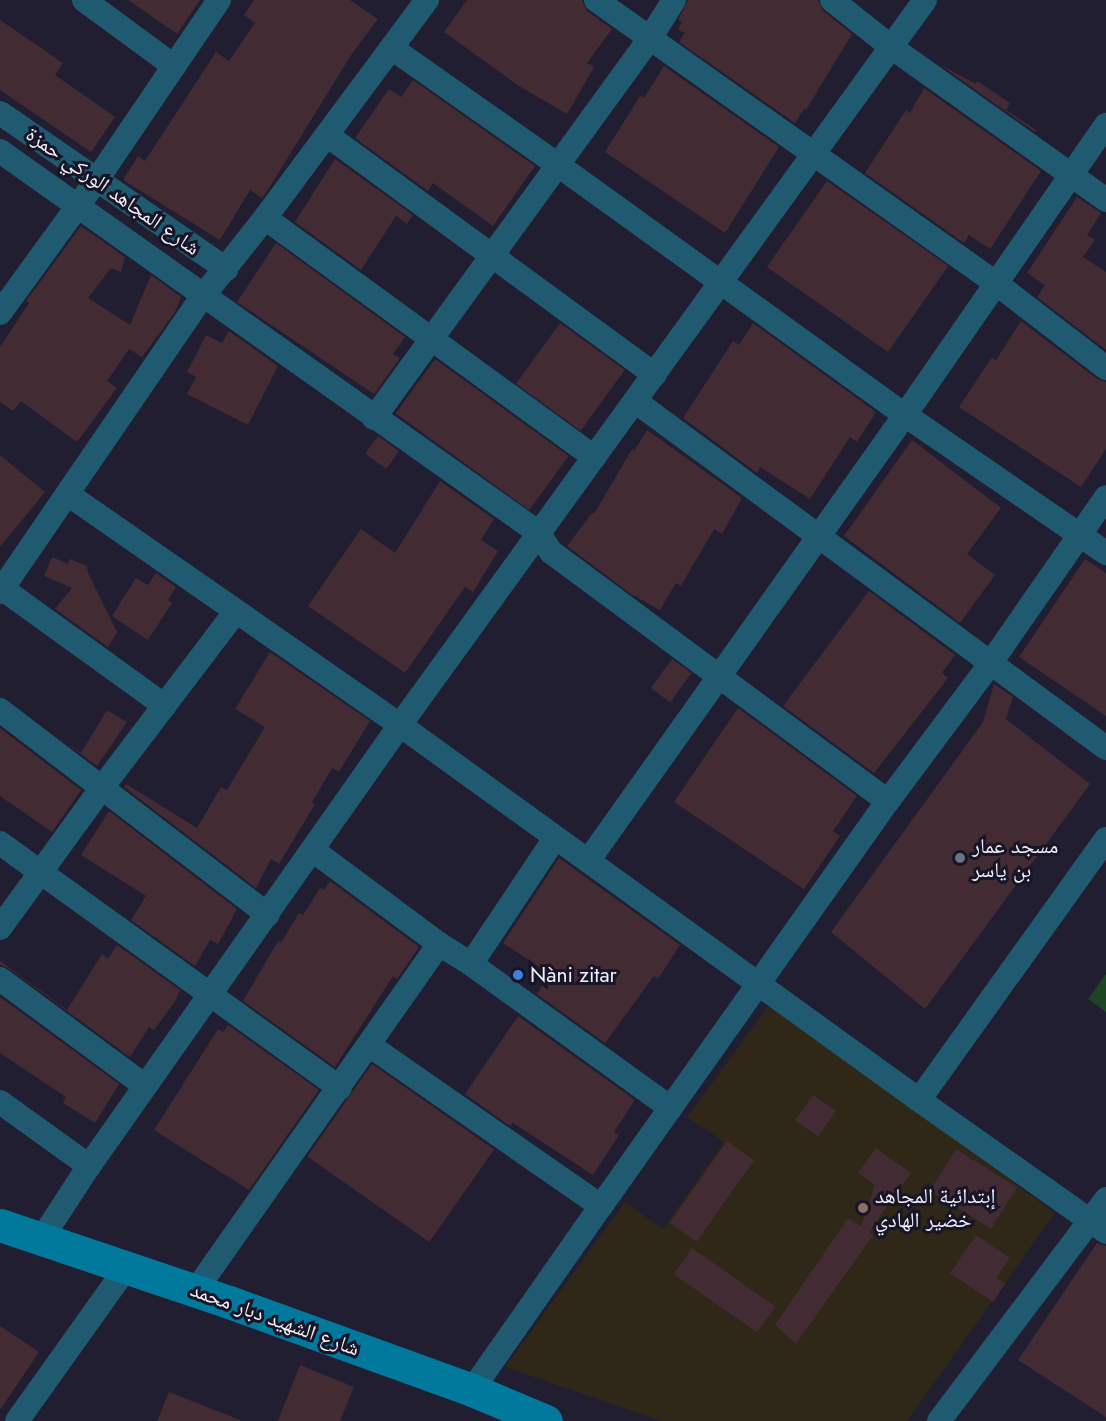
<!DOCTYPE html>
<html>
<head>
<meta charset="utf-8">
<style>
  body { margin:0 }
  #map { position:relative; width:1106px; height:1421px; overflow:hidden; background:#211e31; font-family:Jost,"Noto Naskh Arabic",sans-serif }
  div>[style] { position:absolute }
  .education>* { inset:0; background:#2f2717 }
  .green>* { inset:0; background:#1c4524 }
  .building>* { inset:0; background:#422b33; transform-origin:0 0 }
  .street>* { height:24px; margin:-12px; padding:0 12px; transform-origin:12px; border-radius:12px; background:#205a70 }
  .secondary>* { height:33px; margin:-16.5px; padding:0 16.5px; transform-origin:16.5px; border-radius:16.5px; background:#00799d }
  .dots>* { width:16px; height:16px; translate:-50% -50%; box-sizing:border-box; border:3px solid #181527; border-radius:50% }
  span { translate:-50% -50%; white-space:nowrap; text-align:center; line-height:1.15; -webkit-text-stroke:6px #181527; paint-order:stroke }
  .street-label { font-size:21px; color:#f2f0fd }
  .poi-label { font-size:21px; color:#f2f0fd }
  .left { translate:0 -50%; text-align:left }
</style>
</head>
<body>
<div id="map">
  <div class="education">
    <i style="clip-path:polygon(770px 1004px,1055px 1213px,907px 1421px,661px 1421px,505px 1367px,625px 1202px,663px 1229px,724px 1142px,687px 1117px)"></i>
  </div>
  <div class="green">
    <i style="clip-path:polygon(1106px 974px,1106px 1012px,1088px 999px)"></i>
  </div>
  <div class="building">
    <i style="clip-path:polygon(128px 0,200px 0,177px 34px)"></i>
    <i style="clip-path:polygon(254px 0,350px 0,378px 19px,351px 55px,271px 185px,262px 198px,250px 190px,220px 240px,123px 180px,138px 156px,145px 161px,216px 52px,229px 61px,255px 23px,244px 15px)"></i>
    <i style="clip-path:polygon(467px 0,582px 0,587px 11px,612px 29px,587px 63px,594px 67px,567px 114px,519px 86px,444px 32px)"></i>
    <i style="clip-path:polygon(688px 0,818px 0,823px 11px,852px 34px,806px 110px,804px 109px,795px 123px,679px 42px,685px 33px,678px 29px,682px 22px,678px 20px)"></i>
    <i style="clip-path:polygon(0 20px,63px 63px,55px 75px,115px 117px,91px 152px,0 90px)"></i>
    <i style="clip-path:polygon(939px 64px,976px 84px,977px 81px,1010px 103px,1006px 110px,1036px 130px,1035px 132px)"></i>
    <i style="clip-path:polygon(664px 66px,779px 147px,725px 233px,605px 152px,640px 96px,644px 98px)"></i>
    <i style="clip-path:polygon(413px 80px,535px 166px,493px 226px,433px 183px,428px 191px,355px 138px,389px 89px,401px 97px)"></i>
    <i style="clip-path:polygon(924px 88px,1041px 171px,990px 249px,969px 235px,964px 243px,865px 173px,906px 110px,910px 113px)"></i>
    <i style="clip-path:polygon(335px 159px,413px 215px,407px 224px,396px 216px,361px 270px,295px 222px)"></i>
    <i style="left:827px;top:181px;width:148px;height:105px;rotate:35deg"></i>
    <i style="clip-path:polygon(1077px 197px,1101px 213px,1087px 235px,1095px 240px,1083px 257px,1106px 272px,1106px 350px,1037px 297px,1045px 285px,1027px 273px)"></i>
    <i style="clip-path:polygon(81px 226px,125px 257px,121px 272px,111px 268px,88px 298px,130px 325px,151px 275px,181px 297px,175px 312px,142px 357px,129px 349px,107px 381px,117px 388px,77px 442px,21px 401px,13px 411px,0 402px,0 347px,29px 303px,26px 301px)"></i>
    <i style="clip-path:polygon(276px 243px,405px 337px,393px 354px,400px 358px,374px 394px,237px 302px)"></i>
    <i style="clip-path:polygon(1021px 321px,1097px 379px,1106px 382px,1106px 449px,1081px 487px,959px 407px,992px 357px,996px 360px)"></i>
    <i style="left:560px;top:323px;width:80px;height:75px;rotate:36deg"></i>
    <i style="clip-path:polygon(753px 323px,876px 412px,857px 442px,850px 437px,810px 499px,760px 467px,757px 473px,683px 418px,733px 341px,739px 345px)"></i>
    <i style="clip-path:polygon(229px 331px,278px 366px,248px 425px,187px 394px,196px 377px,187px 372px,206px 335px,222px 343px)"></i>
    <i style="left:435px;top:359px;width:165px;height:67px;rotate:36deg"></i>
    <i style="clip-path:polygon(647px 430px,742px 498px,722px 534px,714px 529px,681px 586px,676px 583px,660px 610px,631px 594px,567px 546px,592px 513px,594px 514px,632px 449px,634px 451px)"></i>
    <i style="left:378px;top:436px;width:26px;height:22px;rotate:36deg"></i>
    <i style="clip-path:polygon(912px 440px,1001px 508px,967px 554px,995px 575px,960px 623px,844px 536px)"></i>
    <i style="clip-path:polygon(0 455px,45px 492px,0 547px)"></i>
    <i style="clip-path:polygon(440px 481px,494px 519px,481px 540px,498px 551px,473px 592px,465px 587px,405px 673px,308px 606px,361px 529px,395px 553px)"></i>
    <i style="clip-path:polygon(52px 557px,68px 564px,70px 559px,87px 566px,88px 573px,117px 632px,108px 647px,55px 609px,72px 588px,44px 576px)"></i>
    <i style="clip-path:polygon(1085px 559px,1106px 573px,1106px 716px,1019px 657px)"></i>
    <i style="clip-path:polygon(156px 573px,176px 587px,168px 600px,172px 603px,148px 640px,112px 616px,136px 578px,148px 585px)"></i>
    <i style="clip-path:polygon(869px 591px,955px 655px,942px 673px,948px 678px,874px 773px,783px 706px)"></i>
    <i style="clip-path:polygon(270px 652px,370px 721px,339px 772px,332px 768px,312px 802px,315px 804px,279px 864px,271px 859px,256px 888px,124px 787px,126px 784px,197px 828px,221px 787px,227px 790px,265px 727px,235px 709px)"></i>
    <i style="left:672px;top:659px;width:24px;height:36px;rotate:36deg"></i>
    <i style="clip-path:polygon(994px 684px,1013px 697px,1006px 719px,1090px 784px,925px 1009px,831px 932px,983px 722px)"></i>
    <i style="clip-path:polygon(738px 708px,857px 796px,833px 831px,840px 836px,804px 889px,674px 802px)"></i>
    <i style="clip-path:polygon(107px 710px,127px 722px,97px 766px,65px 742px,81px 753px)"></i>
    <i style="clip-path:polygon(0 728px,81px 790px,52px 832px,0 796px)"></i>
    <i style="clip-path:polygon(109px 811px,237px 909px,218px 944px,210px 940px,195px 966px,131px 920px,146px 896px,81px 855px)"></i>
    <i style="clip-path:polygon(559px 858px,680px 945px,658px 979px,654px 976px,605px 1043px,537px 994px,550px 974px,503px 943px)"></i>
    <i style="clip-path:polygon(330px 881px,419px 947px,397px 979px,393px 976px,335px 1067px,243px 1001px,278px 941px,281px 943px,299px 913px,303px 915px,320px 888px,324px 890px)"></i>
    <i style="clip-path:polygon(117px 945px,180px 990px,176px 1000px,154px 1030px,149px 1027px,130px 1057px,8px 968px,0 965px,0 961px,67px 1010px,102px 954px,108px 959px)"></i>
    <i style="clip-path:polygon(0 997px,119px 1084px,95px 1123px,63px 1103px,66px 1097px,0 1053px)"></i>
    <i style="clip-path:polygon(518px 1016px,635px 1100px,614px 1132px,619px 1135px,593px 1175px,513px 1123px,510px 1126px,465px 1094px)"></i>
    <i style="clip-path:polygon(228px 1025px,319px 1090px,249px 1190px,154px 1130px,218px 1029px,223px 1032px)"></i>
    <i style="left:372px;top:1064px;width:149px;height:113px;rotate:35deg"></i>
    <i style="left:813px;top:1095px;width:28px;height:31px;rotate:35deg"></i>
    <i style="left:727px;top:1141px;width:33px;height:100px;rotate:35deg"></i>
    <i style="clip-path:polygon(876px 1148px,911px 1173px,869px 1232px,873px 1235px,796px 1344px,775px 1325px,848px 1218px,861px 1226px,875px 1185px,858px 1173px)"></i>
    <i style="left:956px;top:1149px;width:72px;height:49px;rotate:32deg"></i>
    <i style="clip-path:polygon(976px 1235px,1010px 1258px,996px 1278px,1005px 1284px,993px 1302px,950px 1273px)"></i>
    <i style="clip-path:polygon(1097px 1243px,1106px 1246px,1106px 1417px,1018px 1360px)"></i>
    <i style="left:692px;top:1248px;width:102px;height:32px;rotate:35deg"></i>
    <i style="clip-path:polygon(0 1326px,39px 1352px,0 1410px)"></i>
    <i style="clip-path:polygon(300px 1365px,354px 1387px,340px 1421px,278px 1421px)"></i>
    <i style="clip-path:polygon(169px 1392px,240px 1420px,240px 1421px,157px 1421px)"></i>
  </div>
  <div class="street">
    <i style="left:84px;top:0;width:112px;rotate:36.3deg"></i>
    <i style="left:596px;top:0;width:491px;rotate:35.3deg"></i>
    <i style="left:997px;top:284px;width:138px;rotate:37.6deg"></i>
    <i style="left:832px;top:0;width:75px;rotate:38.5deg"></i>
    <i style="left:891px;top:47px;width:264px;rotate:35.4deg"></i>
    <i style="left:393px;top:49px;width:202px;rotate:35.1deg"></i>
    <i style="left:558px;top:165px;width:428px;rotate:35.8deg"></i>
    <i style="left:905px;top:415px;width:244px;rotate:34.5deg"></i>
    <i style="left:0;top:113px;width:275px;rotate:34.6deg"></i>
    <i style="left:327px;top:135px;width:406px;rotate:36.2deg"></i>
    <i style="left:0;top:151px;width:661px;rotate:35.33deg"></i>
    <i style="left:539px;top:533px;width:22px;rotate:58deg"></i>
    <i style="left:551px;top:552px;width:419px;rotate:36.5deg"></i>
    <i style="left:265px;top:218px;width:407px;rotate:36deg"></i>
    <i style="left:0;top:313px;width:163px;rotate:-54deg"></i>
    <i style="left:96px;top:181px;width:219px;rotate:-55.8deg"></i>
    <i style="left:635px;top:401px;width:585px;rotate:36.38deg"></i>
    <i style="left:374px;top:418px;width:470px;rotate:-54deg"></i>
    <i style="left:650px;top:38px;width:45px;rotate:-57.7deg"></i>
    <i style="left:69px;top:495px;width:403px;rotate:34.8deg"></i>
    <i style="left:400px;top:725px;width:640px;rotate:35.85deg"></i>
    <i style="left:919px;top:1100px;width:229px;rotate:35.2deg"></i>
    <i style="left:0;top:587px;width:203px;rotate:35.8deg"></i>
    <i style="left:0;top:592px;width:359px;rotate:-55.6deg"></i>
    <i style="left:203px;top:296px;width:100px;rotate:-51.5deg"></i>
    <i style="left:265px;top:218px;width:272px;rotate:-53.4deg"></i>
    <i style="left:0;top:710px;width:337px;rotate:37.4deg"></i>
    <i style="left:0;top:843px;width:419px;rotate:35.8deg"></i>
    <i style="left:314px;top:851px;width:156px;rotate:36.6deg"></i>
    <i style="left:439px;top:944px;width:38px;rotate:32deg"></i>
    <i style="left:471px;top:964px;width:246px;rotate:35.8deg"></i>
    <i style="left:588px;top:861px;width:547px;rotate:-54.6deg"></i>
    <i style="left:905px;top:415px;width:353px;rotate:-55.3deg"></i>
    <i style="left:0;top:928px;width:172px;rotate:-54deg"></i>
    <i style="left:101px;top:789px;width:223px;rotate:-52.8deg"></i>
    <i style="left:471px;top:964px;width:151px;rotate:-56.3deg"></i>
    <i style="left:0;top:979px;width:180px;rotate:36.4deg"></i>
    <i style="left:369px;top:1045px;width:282px;rotate:34.8deg"></i>
    <i style="left:919px;top:1100px;width:321px;rotate:-54.4deg"></i>
    <i style="left:0;top:1102px;width:110px;rotate:35.7deg"></i>
    <i style="left:42px;top:1238px;width:86px;rotate:-56.9deg"></i>
    <i style="left:89px;top:1166px;width:540px;rotate:-54.81deg"></i>
    <i style="left:400px;top:725px;width:895px;rotate:-54.09deg"></i>
    <i style="left:196px;top:1290px;width:423px;rotate:-54.9deg"></i>
    <i style="left:472px;top:1390px;width:225px;rotate:-55deg"></i>
    <i style="left:601px;top:1206px;width:496px;rotate:-54.7deg"></i>
    <i style="left:888px;top:801px;width:171px;rotate:-53.3deg"></i>
    <i style="left:990px;top:664px;width:203px;rotate:-55.2deg"></i>
    <i style="left:17px;top:1421px;width:189px;rotate:-54.5deg"></i>
    <i style="left:939px;top:1421px;width:278px;rotate:-53deg"></i>
  </div>
  <div class="secondary">
    <i style="left:0;top:1225px;width:242px;rotate:18.6deg"></i>
    <i style="left:229px;top:1302px;width:258px;rotate:19.9deg"></i>
    <i style="left:472px;top:1390px;width:80px;rotate:22.7deg"></i>
  </div>
  <div class="dots">
    <i style="left:960px;top:858px;background:#6b7280"></i>
    <i style="left:518px;top:975px;background:#3f7fe0"></i>
    <i style="left:863px;top:1208px;background:#8d6e63"></i>
  </div>
  <div class="street-label">
    <span style="left:113px;top:191px;rotate:35deg">شارع المجاهد الوركي حمزة</span>
    <span style="left:275px;top:1319px;rotate:20deg">شارع الشهيد دبار محمد</span>
  </div>
  <div class="poi-label">
    <span class="left" style="left:972px;top:858px">مسجد عمار<br>بن ياسر</span>
    <span class="left" style="left:530px;top:975px">Nàni zitar</span>
    <span class="left" style="left:875px;top:1208px">إبتدائية المجاهد<br>خضير الهادي</span>
  </div>
</div>
</body>
</html>
